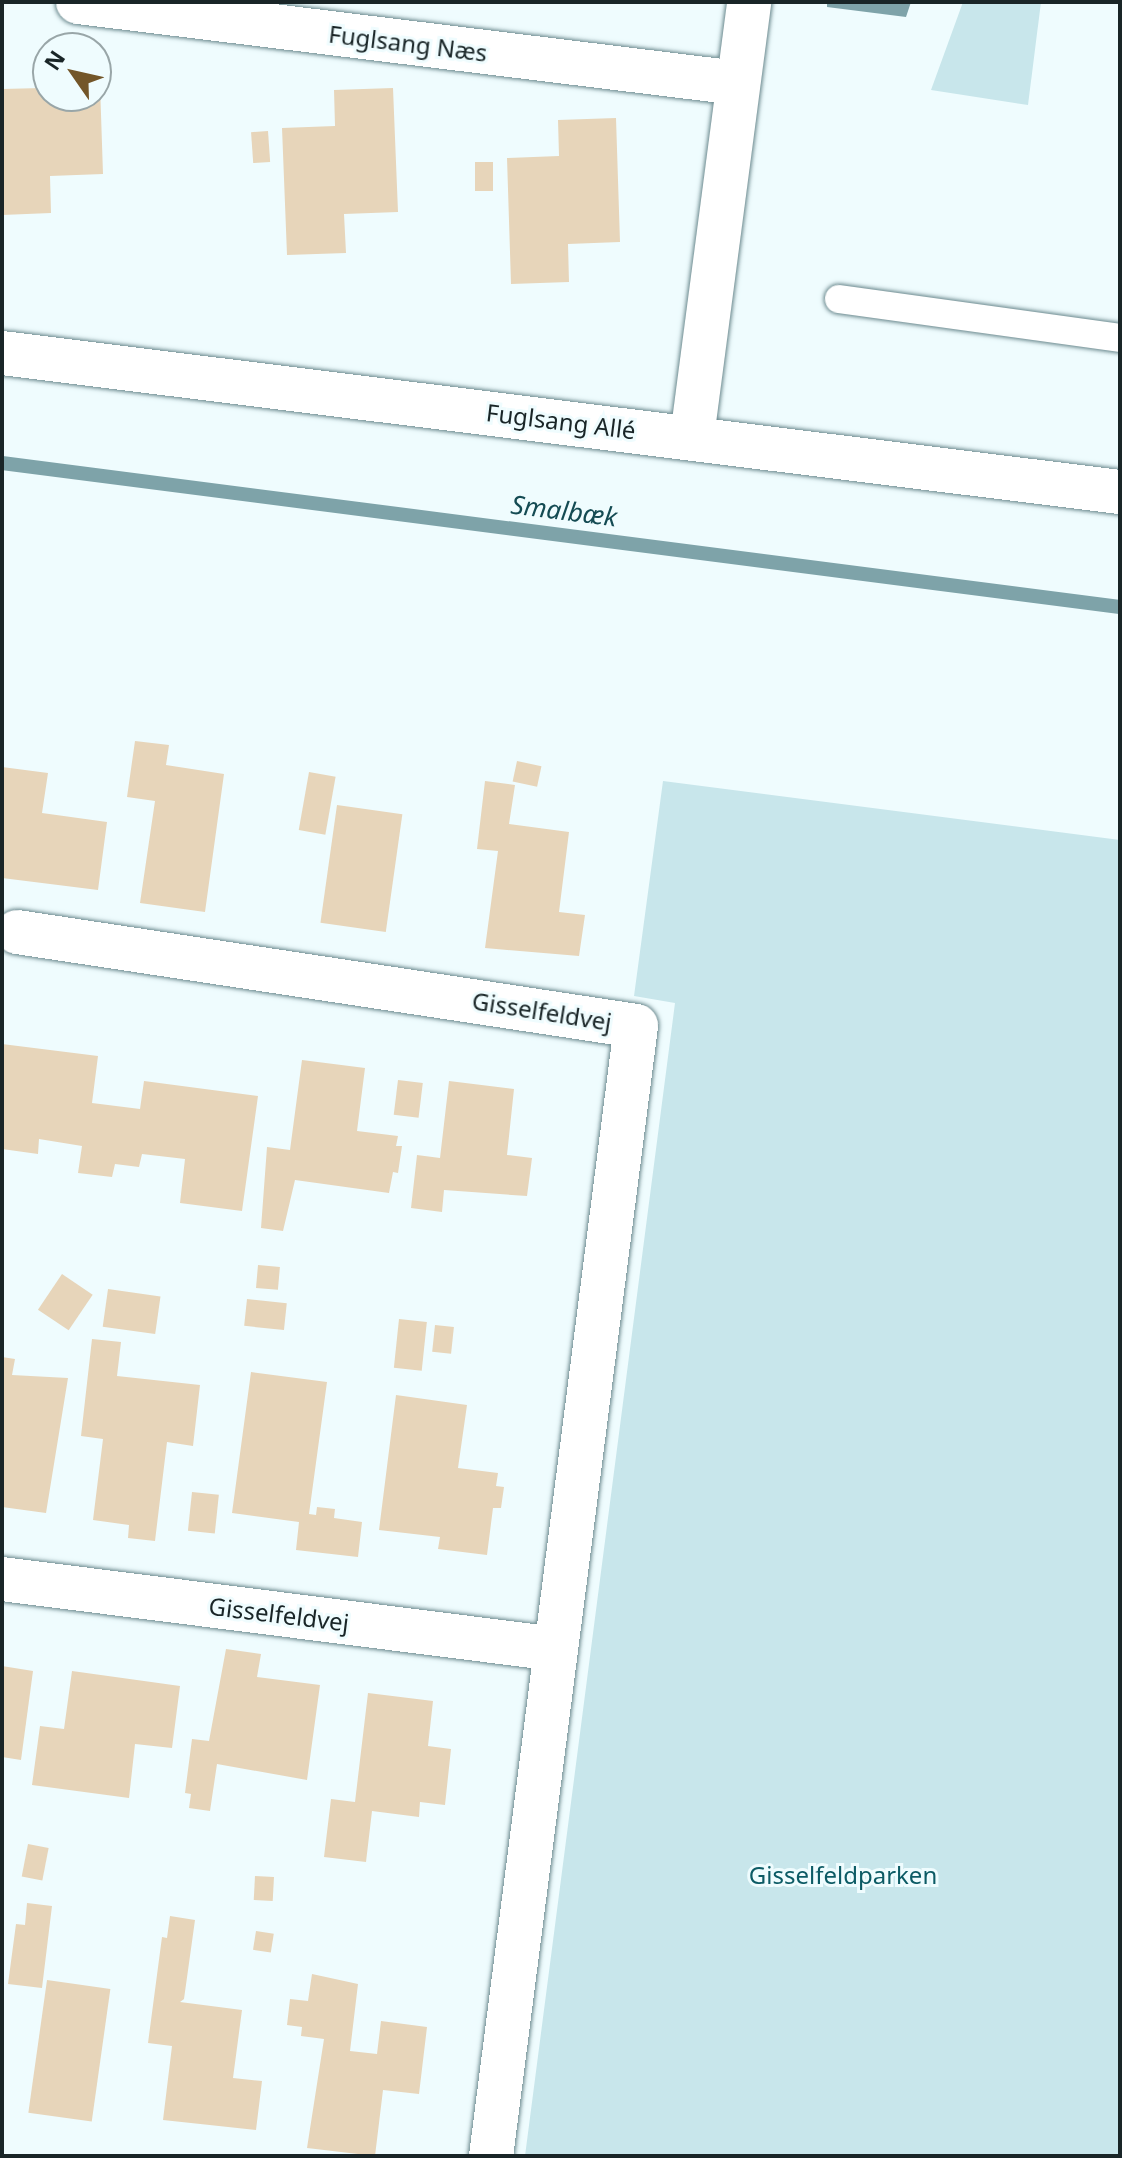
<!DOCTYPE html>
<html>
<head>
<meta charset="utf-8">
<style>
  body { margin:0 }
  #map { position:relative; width:1122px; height:2158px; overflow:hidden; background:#effcfe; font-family:"Noto Sans",sans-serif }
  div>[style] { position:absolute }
  .green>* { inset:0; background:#c8e6eb }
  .water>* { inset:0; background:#7ea3a9 }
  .stream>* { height:14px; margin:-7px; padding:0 7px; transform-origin:7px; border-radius:7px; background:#7ea3a9 }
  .building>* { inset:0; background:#e7d5ba; transform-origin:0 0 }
  .roads { filter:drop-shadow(0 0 2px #6c8a8f) drop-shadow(0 0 2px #6c8a8f) }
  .service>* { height:28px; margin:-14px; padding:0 14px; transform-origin:14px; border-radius:14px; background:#fff }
  .minor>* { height:44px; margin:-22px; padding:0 22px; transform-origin:22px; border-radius:22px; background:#fff }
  span { translate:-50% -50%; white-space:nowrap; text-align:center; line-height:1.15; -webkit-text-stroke:6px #effcfe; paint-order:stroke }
  .street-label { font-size:24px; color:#192527 }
  .park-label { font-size:24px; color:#0c5b65 }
  .water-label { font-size:26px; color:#144b53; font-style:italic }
  .frame { position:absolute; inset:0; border:4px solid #192527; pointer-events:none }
  .north { position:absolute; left:32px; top:32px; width:80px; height:80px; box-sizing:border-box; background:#effcfe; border:2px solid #99a6a8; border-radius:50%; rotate:304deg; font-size:22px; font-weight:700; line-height:32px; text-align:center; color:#192527 }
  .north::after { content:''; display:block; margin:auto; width:28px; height:36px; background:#735629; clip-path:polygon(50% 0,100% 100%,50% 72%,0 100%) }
</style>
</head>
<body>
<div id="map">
  <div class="green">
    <i style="clip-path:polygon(963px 2px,1041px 2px,1028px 105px,931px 90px)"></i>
    <i style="clip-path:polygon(663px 781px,1120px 840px,1120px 2156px,525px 2156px,675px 1003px,634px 996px)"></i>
  </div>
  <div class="water">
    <i style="clip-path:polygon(827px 2px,911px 2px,906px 17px,827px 7px)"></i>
  </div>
  <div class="stream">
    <i style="left:2px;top:463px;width:1127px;rotate:7.34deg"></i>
  </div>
  <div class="building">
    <i style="clip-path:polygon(40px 52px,48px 52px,48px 96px,96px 96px,99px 54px,103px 174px,50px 176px,51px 213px,2px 215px,2px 89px,42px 88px)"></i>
    <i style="clip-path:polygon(393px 88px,398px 212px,344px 214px,346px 253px,287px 255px,282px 128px,335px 126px,334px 90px)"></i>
    <i style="clip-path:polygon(616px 118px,620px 242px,568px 244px,569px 282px,511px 284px,507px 158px,559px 156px,558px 120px)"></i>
    <i style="left:268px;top:131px;width:31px;height:17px;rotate:86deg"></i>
    <i style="left:475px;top:162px;width:18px;height:29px"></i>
    <i style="clip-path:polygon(135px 741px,169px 745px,166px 765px,224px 774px,205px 912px,140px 903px,155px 801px,127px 797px)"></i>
    <i style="left:517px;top:761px;width:25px;height:21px;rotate:12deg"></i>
    <i style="clip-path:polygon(2px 767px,48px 773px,42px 813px,107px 822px,98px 890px,2px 878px)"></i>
    <i style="left:309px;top:772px;width:27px;height:59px;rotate:10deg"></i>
    <i style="clip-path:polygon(485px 781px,515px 785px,509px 824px,569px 832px,559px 912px,585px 915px,579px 956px,485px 948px,498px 851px,477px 849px)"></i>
    <i style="left:337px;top:805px;width:66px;height:119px;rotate:8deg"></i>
    <i style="clip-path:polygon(2px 1044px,98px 1056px,92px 1103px,140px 1109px,144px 1081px,258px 1096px,242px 1211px,180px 1203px,185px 1159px,142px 1154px,139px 1167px,115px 1164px,112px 1177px,78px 1173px,82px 1146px,39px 1139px,38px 1154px,2px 1149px)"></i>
    <i style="clip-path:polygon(302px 1060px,365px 1068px,357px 1131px,398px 1136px,396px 1146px,402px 1146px,398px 1173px,393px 1172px,389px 1193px,295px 1180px,283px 1231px,261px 1228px,267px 1147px,290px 1150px)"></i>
    <i style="left:398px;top:1080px;width:25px;height:35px;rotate:7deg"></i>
    <i style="clip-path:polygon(449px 1081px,514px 1089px,507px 1155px,532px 1158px,527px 1196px,444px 1190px,442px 1212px,411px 1208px,417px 1155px,440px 1158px)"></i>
    <i style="left:258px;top:1265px;width:22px;height:23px;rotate:5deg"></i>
    <i style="left:62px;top:1274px;width:37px;height:43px;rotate:34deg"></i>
    <i style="left:108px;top:1289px;width:53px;height:38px;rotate:8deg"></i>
    <i style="left:247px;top:1299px;width:40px;height:27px;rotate:6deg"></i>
    <i style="left:399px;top:1319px;width:28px;height:49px;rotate:6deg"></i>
    <i style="left:435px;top:1325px;width:19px;height:27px;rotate:6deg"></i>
    <i style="clip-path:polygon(92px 1339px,121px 1342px,117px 1376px,200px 1385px,193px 1446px,167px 1442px,155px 1541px,128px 1538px,129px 1525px,93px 1520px,103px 1439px,81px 1436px)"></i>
    <i style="clip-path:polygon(2px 1357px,15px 1359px,12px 1375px,68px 1378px,46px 1513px,2px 1507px)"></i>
    <i style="clip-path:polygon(251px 1372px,327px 1382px,309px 1514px,316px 1515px,317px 1507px,335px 1509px,334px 1518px,362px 1522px,358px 1557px,296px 1550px,299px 1522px,232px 1513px)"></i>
    <i style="clip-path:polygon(396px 1395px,467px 1405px,458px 1468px,498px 1473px,496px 1486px,504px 1487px,501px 1508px,493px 1508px,487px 1555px,438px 1549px,440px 1537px,379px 1530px)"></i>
    <i style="left:192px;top:1492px;width:27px;height:39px;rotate:6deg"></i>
    <i style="clip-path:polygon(226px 1649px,261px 1654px,257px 1677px,320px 1685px,307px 1780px,217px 1764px,210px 1811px,189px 1808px,191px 1794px,185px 1793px,192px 1739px,209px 1741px)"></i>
    <i style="clip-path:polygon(2px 1666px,33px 1671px,21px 1760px,2px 1757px)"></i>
    <i style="clip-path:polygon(72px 1671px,180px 1686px,172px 1748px,135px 1744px,129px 1798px,32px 1785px,40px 1726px,64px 1729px)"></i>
    <i style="clip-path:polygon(368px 1693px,433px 1701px,428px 1746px,451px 1749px,445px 1805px,420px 1802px,419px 1817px,372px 1811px,366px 1862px,324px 1857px,331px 1799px,355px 1802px)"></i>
    <i style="left:28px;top:1844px;width:21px;height:33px;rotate:11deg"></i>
    <i style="left:255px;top:1876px;width:19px;height:24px;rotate:3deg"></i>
    <i style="clip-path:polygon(27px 1903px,52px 1906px,42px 1988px,8px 1984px,16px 1924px,25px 1925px)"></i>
    <i style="clip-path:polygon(170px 1916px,195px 1920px,184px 1999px,180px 2002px,242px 2010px,233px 2078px,262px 2081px,256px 2130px,163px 2120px,172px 2046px,148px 2043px,162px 1937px,167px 1938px)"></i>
    <i style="left:256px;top:1931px;width:18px;height:19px;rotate:9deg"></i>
    <i style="clip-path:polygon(312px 1974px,358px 1984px,350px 2051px,377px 2054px,381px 2021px,427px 2027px,419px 2094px,383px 2090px,375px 2156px,307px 2148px,324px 2039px,301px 2036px,302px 2027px,287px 2025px,290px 1999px,308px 2001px)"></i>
    <i style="left:47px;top:1980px;width:64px;height:134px;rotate:8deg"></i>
  </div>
  <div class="roads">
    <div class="service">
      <i style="left:839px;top:299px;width:284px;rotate:7.9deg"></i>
    </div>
    <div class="minor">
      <i style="left:78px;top:2px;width:665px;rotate:7deg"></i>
      <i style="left:2px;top:353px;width:1127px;rotate:7.09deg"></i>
      <i style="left:692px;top:437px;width:439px;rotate:-82.5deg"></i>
      <i style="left:17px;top:932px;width:626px;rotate:8.63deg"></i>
      <i style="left:636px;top:1026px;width:1139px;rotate:97.31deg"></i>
      <i style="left:2px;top:1579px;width:558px;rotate:7.2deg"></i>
    </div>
  </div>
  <div class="street-label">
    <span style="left:408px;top:43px;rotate:7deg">Fuglsang Næs</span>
    <span style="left:561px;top:421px;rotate:7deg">Fuglsang Allé</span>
    <span style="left:542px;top:1011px;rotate:9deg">Gisselfeldvej</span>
    <span style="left:279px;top:1614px;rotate:7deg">Gisselfeldvej</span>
  </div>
  <div class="park-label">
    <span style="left:843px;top:1875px">Gisselfeldparken</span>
  </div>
  <div class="water-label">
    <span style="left:564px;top:511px;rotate:7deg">Smalbæk</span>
  </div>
  <div class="frame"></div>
  <div class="north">N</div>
</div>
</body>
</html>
